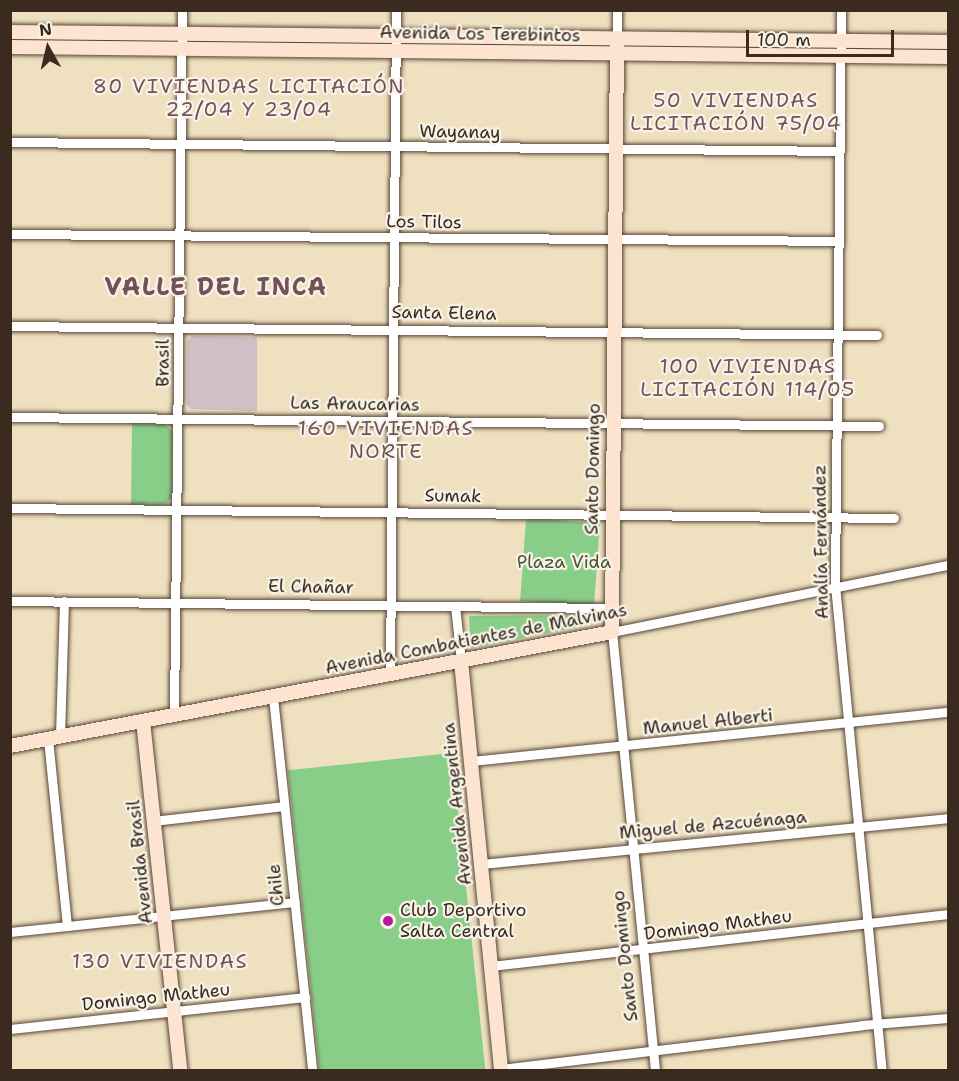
<!DOCTYPE html>
<html>
<head>
<meta charset="utf-8">
<style>
  body { margin:0 }
  #map { position:relative; width:959px; height:1081px; overflow:hidden; background:#efe0c0; font-family:"Shantell Sans",sans-serif }
  div>[style] { position:absolute }
  .industrial>* { inset:0; background:#d2bec5 }
  .green>* { inset:0; background:#89ce88; transform-origin:0 0 }
  .roads { filter:drop-shadow(0 0 2px #564536) drop-shadow(0 0 2px #564536) }
  .street>* { height:9px; margin:-4.5px; padding:0 4.5px; transform-origin:4.5px; border-radius:4.5px; background:#fff }
  .secondary>* { height:14px; margin:-7px; padding:0 7px; transform-origin:7px; border-radius:7px; background:#fde4d1 }
  .dots>* { width:16px; height:16px; translate:-50% -50%; box-sizing:border-box; border:3px solid #f7f3e8; border-radius:50% }
  span { translate:-50% -50%; white-space:nowrap; text-align:center; line-height:1.15; -webkit-text-stroke:4.5px #f7f3e8; paint-order:stroke }
  .street-label { font-size:18px; color:#3b2a1e }
  .park-label { font-size:18px; color:#4e5338 }
  .poi-label { font-size:18px; color:#3b2a1e }
  .left { translate:0 -50%; text-align:left }
  .neighbourhood-label { font-size:20px; color:#745058; letter-spacing:1.5px }
  .district-label { font-size:24px; color:#745058; font-weight:700; letter-spacing:1.5px }
  .frame { position:absolute; inset:0; border:12px solid #3b2a1e; pointer-events:none }
  .north { position:absolute; left:18px; top:18px; width:60px; height:60px; -webkit-text-stroke:4px #f7f3e8; paint-order:stroke; rotate:352deg; font-size:16px; font-weight:700; line-height:24px; text-align:center; color:#3b2a1e }
  .north::after { content:''; display:block; margin:auto; width:21px; height:27px; background:#3b2a1e; clip-path:polygon(50% 0,100% 100%,50% 72%,0 100%) }
  .scale { position:absolute; left:746px; top:30px; width:148px; height:27px; box-sizing:border-box; border:3px solid #3b2a1e; border-top:0; padding-left:8px; font-size:18px; line-height:21px; white-space:nowrap; color:#3b2a1e; -webkit-text-stroke:4px #f7f3e8; paint-order:stroke }
</style>
</head>
<body>
<div id="map">
  <div class="industrial">
    <i style="clip-path:polygon(192px 336px,257px 337px,257px 411px,191px 409px,187px 405px,187px 341px)"></i>
  </div>
  <div class="green">
    <i style="clip-path:polygon(132px 423px,165px 424px,173px 432px,172px 497px,166px 505px,131px 505px)"></i>
    <i style="left:526px;top:518px;width:74px;height:83px;rotate:4deg"></i>
    <i style="clip-path:polygon(592px 615px,583px 626px,471px 648px,469px 616px)"></i>
    <i style="left:452px;top:753px;width:319px;height:165px;rotate:84deg"></i>
  </div>
  <div class="roads">
    <div class="street">
      <i style="left:841px;top:10px;width:575px;rotate:90.6deg"></i>
      <i style="left:835px;top:585px;width:487px;rotate:84.5deg"></i>
      <i style="left:617px;top:38px;width:28px;rotate:-90deg"></i>
      <i style="left:10px;top:142px;width:828px;rotate:0.62deg"></i>
      <i style="left:10px;top:234px;width:827px;rotate:0.48deg"></i>
      <i style="left:10px;top:326px;width:867px;rotate:0.59deg"></i>
      <i style="left:10px;top:417px;width:869px;rotate:0.59deg"></i>
      <i style="left:10px;top:508px;width:884px;rotate:0.65deg"></i>
      <i style="left:10px;top:601px;width:601px;rotate:0.67deg"></i>
      <i style="left:455px;top:606px;width:55px;rotate:83.8deg"></i>
      <i style="left:390px;top:674px;width:664px;rotate:-89.48deg"></i>
      <i style="left:273px;top:697px;width:375px;rotate:84deg"></i>
      <i style="left:174px;top:715px;width:705px;rotate:-89.35deg"></i>
      <i style="left:60px;top:736px;width:135px;rotate:-88.3deg"></i>
      <i style="left:48px;top:739px;width:188px;rotate:84.2deg"></i>
      <i style="left:471px;top:761px;width:480px;rotate:-5.9deg"></i>
      <i style="left:153px;top:821px;width:132px;rotate:-6.5deg"></i>
      <i style="left:481px;top:864px;width:469px;rotate:-5.6deg"></i>
      <i style="left:10px;top:932px;width:286px;rotate:-6deg"></i>
      <i style="left:491px;top:966px;width:460px;rotate:-6.5deg"></i>
      <i style="left:10px;top:1029px;width:297px;rotate:-6.2deg"></i>
      <i style="left:501px;top:1069px;width:364px;rotate:-6.9deg"></i>
      <i style="left:862px;top:1025px;width:86px;rotate:-4.7deg"></i>
      <i style="left:655px;top:1070px;width:440px;rotate:-95.6deg"></i>
      <i style="left:612px;top:632px;width:343px;rotate:-11.3deg"></i>
    </div>
    <div class="secondary">
      <i style="left:10px;top:32px;width:938px;rotate:0.61deg"></i>
      <i style="left:10px;top:47px;width:938px;rotate:0.61deg"></i>
      <i style="left:461px;top:661px;width:411px;rotate:84.4deg"></i>
      <i style="left:143px;top:721px;width:351px;rotate:83.9deg"></i>
      <i style="left:10px;top:746px;width:613px;rotate:-10.72deg"></i>
      <i style="left:612px;top:632px;width:594px;rotate:-89.52deg"></i>
    </div>
  </div>
  <div class="dots">
    <i style="left:388px;top:921px;background:#b5179e"></i>
  </div>
  <div class="street-label">
    <span style="left:480px;top:34px;rotate:1deg">Avenida Los Terebintos</span>
    <span style="left:460px;top:132px;rotate:1deg">Wayanay</span>
    <span style="left:424px;top:222px;rotate:1deg">Los Tilos</span>
    <span style="left:444px;top:313px;rotate:1deg">Santa Elena</span>
    <span style="left:163px;top:363px;rotate:-90deg">Brasil</span>
    <span style="left:355px;top:404px;rotate:1deg">Las Araucarias</span>
    <span style="left:593px;top:469px;rotate:-89deg">Santo Domingo</span>
    <span style="left:453px;top:496px;rotate:1deg">Sumak</span>
    <span style="left:821px;top:542px;rotate:-91deg">Analía Fernández</span>
    <span style="left:311px;top:587px;rotate:1deg">El Chañar</span>
    <span style="left:476px;top:639px;rotate:-11deg">Avenida Combatientes de Malvinas</span>
    <span style="left:708px;top:722px;rotate:-6deg">Manuel Alberti</span>
    <span style="left:457px;top:804px;rotate:-96deg">Avenida Argentina</span>
    <span style="left:713px;top:825px;rotate:-5deg">Miguel de Azcuénaga</span>
    <span style="left:140px;top:862px;rotate:-96deg">Avenida Brasil</span>
    <span style="left:276px;top:885px;rotate:-96deg">Chile</span>
    <span style="left:718px;top:925px;rotate:-7deg">Domingo Matheu</span>
    <span style="left:625px;top:956px;rotate:-96deg">Santo Domingo</span>
    <span style="left:156px;top:997px;rotate:-6deg">Domingo Matheu</span>
  </div>
  <div class="park-label">
    <span style="left:564px;top:562px">Plaza Vida</span>
  </div>
  <div class="poi-label">
    <span class="left" style="left:400px;top:921px">Club Deportivo<br>Salta Central</span>
  </div>
  <div class="neighbourhood-label">
    <span style="left:249px;top:98px">80 VIVIENDAS LICITACIÓN<br>22/04 Y 23/04</span>
    <span style="left:736px;top:112px">50 VIVIENDAS<br>LICITACIÓN 75/04</span>
    <span style="left:748px;top:378px">100 VIVIENDAS<br>LICITACIÓN 114/05</span>
    <span style="left:386px;top:440px">160 VIVIENDAS<br>NORTE</span>
    <span style="left:160px;top:961px">130 VIVIENDAS</span>
  </div>
  <div class="district-label">
    <span style="left:216px;top:288px">VALLE DEL INCA</span>
  </div>
  <div class="frame"></div>
  <div class="north">N</div>
  <div class="scale">100 m</div>
</div>
</body>
</html>
